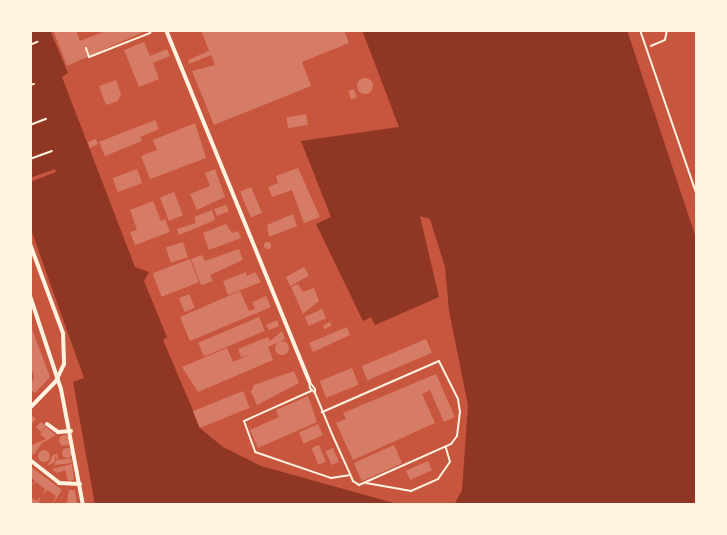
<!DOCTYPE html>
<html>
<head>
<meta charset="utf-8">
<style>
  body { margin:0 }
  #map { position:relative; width:727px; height:535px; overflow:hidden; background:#c8553d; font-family:"Source Sans 3",sans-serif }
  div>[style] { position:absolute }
  .water>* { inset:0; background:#8f3625 }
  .building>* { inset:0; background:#d67c66; transform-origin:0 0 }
  .round { border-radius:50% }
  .path>* { height:1.5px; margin:-0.75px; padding:0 0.75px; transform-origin:0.75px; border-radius:0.75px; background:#fff3e0 }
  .service>* { height:2px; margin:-1px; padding:0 1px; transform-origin:1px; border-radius:1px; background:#fff3e0 }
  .minor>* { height:4px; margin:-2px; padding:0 2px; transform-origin:2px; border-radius:2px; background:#fff3e0 }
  span { translate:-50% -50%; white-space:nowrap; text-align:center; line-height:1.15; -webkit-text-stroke:6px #fff3e0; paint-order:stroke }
  .frame { position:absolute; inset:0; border:32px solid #fff3e0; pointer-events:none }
</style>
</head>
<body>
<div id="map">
  <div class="water">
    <i style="clip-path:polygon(30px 30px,50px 30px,68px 73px,62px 77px,135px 267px,149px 272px,144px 281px,167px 337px,163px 340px,201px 429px,223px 447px,261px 466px,401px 505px,95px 505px,73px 382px,84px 378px,30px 227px,30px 182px,56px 172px,55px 169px,30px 178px)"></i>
    <i style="clip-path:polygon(362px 30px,627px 30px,697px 241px,697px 505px,454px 505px,462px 490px,468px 405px,449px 311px,445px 267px,430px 219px,420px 216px,439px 297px,375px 325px,371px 317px,363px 321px,316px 224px,331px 217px,301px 141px,399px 127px)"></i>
  </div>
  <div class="building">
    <i style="clip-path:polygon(53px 30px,76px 30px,80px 41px,108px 30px,148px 30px,67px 66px)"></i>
    <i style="clip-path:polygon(201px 30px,344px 30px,349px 43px,302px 62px,311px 86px,214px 125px,192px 71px,215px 65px,211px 55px,189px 64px,188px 60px,209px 51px)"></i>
    <i style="clip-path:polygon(144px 42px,150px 56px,167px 49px,170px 56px,153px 63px,159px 79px,139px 87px,124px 50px)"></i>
    <i class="round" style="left:357px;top:78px;width:16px;height:16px"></i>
    <i style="clip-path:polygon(116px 80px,121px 94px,118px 101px,106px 105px,99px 86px)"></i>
    <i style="left:354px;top:89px;width:9px;height:6px;rotate:72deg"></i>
    <i style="left:306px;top:114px;width:11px;height:20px;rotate:80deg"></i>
    <i style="clip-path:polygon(155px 120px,159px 129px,140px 137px,142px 141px,105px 156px,99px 142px)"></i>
    <i style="clip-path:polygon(195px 123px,206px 158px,150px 179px,141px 156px,157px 150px,153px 140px)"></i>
    <i style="clip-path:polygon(96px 139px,98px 144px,90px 148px,88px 142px)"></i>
    <i style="clip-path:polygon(298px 168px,320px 217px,304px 223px,292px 190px,272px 197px,268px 187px,278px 183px,276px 176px)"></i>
    <i style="left:137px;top:169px;width:15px;height:26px;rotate:70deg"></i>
    <i style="clip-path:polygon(215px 169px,225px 197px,197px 210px,190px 194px,210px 186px,205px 173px)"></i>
    <i style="left:251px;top:187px;width:28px;height:12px;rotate:67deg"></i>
    <i style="left:174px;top:192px;width:25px;height:15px;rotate:69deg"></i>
    <i style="clip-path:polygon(153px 201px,161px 221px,165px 219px,170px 232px,135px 245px,130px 232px,137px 230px,130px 210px)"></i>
    <i style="clip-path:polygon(226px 205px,229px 211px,217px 216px,214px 209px)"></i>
    <i style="clip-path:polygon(212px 210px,215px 220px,179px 235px,177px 229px,196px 223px,194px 217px)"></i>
    <i style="clip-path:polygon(293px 214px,297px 226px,269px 237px,267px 225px)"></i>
    <i style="clip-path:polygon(226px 224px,232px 233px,238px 231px,241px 238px,209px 250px,203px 233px)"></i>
    <i class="round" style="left:263.5px;top:241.5px;width:7px;height:7px"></i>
    <i style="left:183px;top:242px;width:16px;height:18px;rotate:72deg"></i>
    <i style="clip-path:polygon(239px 249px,243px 260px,210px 275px,213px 281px,201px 285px,191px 259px,202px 255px,205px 261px)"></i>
    <i style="left:190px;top:259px;width:25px;height:40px;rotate:69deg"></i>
    <i style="left:304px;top:267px;width:10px;height:21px;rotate:61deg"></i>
    <i style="clip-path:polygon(246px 272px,247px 276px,255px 272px,261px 282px,228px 295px,223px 281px)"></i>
    <i style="clip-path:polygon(298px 284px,303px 292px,314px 288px,319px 301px,303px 314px,291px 287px)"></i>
    <i style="clip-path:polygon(240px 291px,249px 311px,255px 309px,252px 302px,266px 296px,271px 307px,190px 341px,180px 317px)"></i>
    <i style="left:189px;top:294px;width:15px;height:11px;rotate:67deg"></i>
    <i style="left:322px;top:309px;width:10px;height:19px;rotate:66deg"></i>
    <i style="left:259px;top:317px;width:15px;height:66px;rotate:67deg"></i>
    <i style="clip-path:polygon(277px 320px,279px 326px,269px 330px,266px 325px)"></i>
    <i style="left:330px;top:322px;width:4px;height:8px;rotate:63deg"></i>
    <i style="clip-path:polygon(347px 327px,350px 335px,313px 352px,309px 343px)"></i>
    <i style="clip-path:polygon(32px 329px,50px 377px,35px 393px,30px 389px,34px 376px,30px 364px)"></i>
    <i style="clip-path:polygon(282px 331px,285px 339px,268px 347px,273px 360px,198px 392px,182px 367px,227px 348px,233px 362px,251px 354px,241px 357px,238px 349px,268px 337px,270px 341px)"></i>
    <i style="left:426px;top:339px;width:15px;height:70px;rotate:67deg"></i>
    <i class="round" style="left:275px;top:341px;width:14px;height:14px"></i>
    <i style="left:352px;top:368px;width:18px;height:35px;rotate:68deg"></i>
    <i style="clip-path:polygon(294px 371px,299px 383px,257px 405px,251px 392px,254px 385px)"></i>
    <i style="clip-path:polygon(436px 374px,455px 417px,444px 422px,430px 390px,422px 394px,435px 423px,353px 460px,336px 423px,346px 419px,343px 413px)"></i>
    <i style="left:243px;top:391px;width:18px;height:54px;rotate:68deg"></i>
    <i style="clip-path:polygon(308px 396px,317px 422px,258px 448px,250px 430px,279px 417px,276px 410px)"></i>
    <i style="clip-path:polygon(30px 414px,36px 419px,30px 425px)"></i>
    <i style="clip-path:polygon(41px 422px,46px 426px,41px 432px,36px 427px)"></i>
    <i style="left:318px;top:424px;width:12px;height:21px;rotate:66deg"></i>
    <i style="clip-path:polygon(46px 427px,56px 435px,42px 443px,33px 456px,30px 446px,46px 439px,40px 434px)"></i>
    <i class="round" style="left:58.5px;top:434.5px;width:11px;height:11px"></i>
    <i style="left:319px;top:445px;width:18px;height:8px;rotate:68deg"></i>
    <i style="left:394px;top:445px;width:20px;height:44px;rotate:66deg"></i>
    <i style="left:333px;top:448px;width:15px;height:8px;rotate:67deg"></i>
    <i class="round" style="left:62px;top:448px;width:10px;height:10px"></i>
    <i class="round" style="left:38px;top:450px;width:12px;height:12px"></i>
    <i style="clip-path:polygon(57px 454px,58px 460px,71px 458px,72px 463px,54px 465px,57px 460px,55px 456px,55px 462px,47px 466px,53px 455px)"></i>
    <i style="left:428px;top:461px;width:10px;height:24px;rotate:66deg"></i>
    <i style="clip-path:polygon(72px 464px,74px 480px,68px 481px,65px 470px,57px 473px,52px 469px)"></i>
    <i style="clip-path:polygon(30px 466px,62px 490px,52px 505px,56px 496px,47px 490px,43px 495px,45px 489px,36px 482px,31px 486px,35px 481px,30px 477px)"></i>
    <i style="clip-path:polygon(69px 490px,75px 490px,77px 505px,62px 505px,67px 502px)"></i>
    <i style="clip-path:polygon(41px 496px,39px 502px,43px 505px,30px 505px,33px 498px,37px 501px)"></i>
  </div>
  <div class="path">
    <i style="left:30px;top:45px;width:8px;rotate:-23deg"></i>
    <i style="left:651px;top:46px;width:15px;rotate:-23deg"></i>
    <i style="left:665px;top:40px;width:10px;rotate:-79deg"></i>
    <i style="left:30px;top:85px;width:4px;rotate:-14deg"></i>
    <i style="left:30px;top:125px;width:17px;rotate:-21deg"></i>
    <i style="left:30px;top:159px;width:23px;rotate:-20deg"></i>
  </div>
  <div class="service">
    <i style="left:640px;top:30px;width:176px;rotate:71deg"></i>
    <i style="left:86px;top:48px;width:9px;rotate:72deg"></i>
    <i style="left:89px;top:57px;width:66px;rotate:-21.5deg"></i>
    <i style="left:150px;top:33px;width:3px;rotate:-108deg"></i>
    <i style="left:309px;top:381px;width:10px;rotate:53deg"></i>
    <i style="left:315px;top:389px;width:4px;rotate:90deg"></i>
    <i style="left:315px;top:393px;width:7px;rotate:-135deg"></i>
    <i style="left:310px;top:388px;width:7px;rotate:-98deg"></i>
    <i style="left:311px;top:391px;width:73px;rotate:155.9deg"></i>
    <i style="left:244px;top:421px;width:33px;rotate:70deg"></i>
    <i style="left:255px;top:452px;width:80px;rotate:18.9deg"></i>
    <i style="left:331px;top:478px;width:18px;rotate:-9deg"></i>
    <i style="left:315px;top:393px;width:44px;rotate:67.5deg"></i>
    <i style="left:332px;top:434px;width:44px;rotate:65.8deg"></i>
    <i style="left:350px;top:474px;width:8px;rotate:67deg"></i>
    <i style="left:353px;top:481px;width:7px;rotate:34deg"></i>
    <i style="left:359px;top:485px;width:101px;rotate:-24deg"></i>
    <i style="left:451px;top:444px;width:10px;rotate:-53deg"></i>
    <i style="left:457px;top:436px;width:24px;rotate:-83deg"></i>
    <i style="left:460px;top:412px;width:13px;rotate:-99deg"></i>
    <i style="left:458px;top:399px;width:42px;rotate:-116.6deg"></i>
    <i style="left:439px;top:361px;width:128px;rotate:156.4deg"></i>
    <i style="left:366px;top:483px;width:46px;rotate:10.1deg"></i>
    <i style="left:411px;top:491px;width:30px;rotate:-24deg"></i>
    <i style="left:438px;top:479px;width:21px;rotate:-55deg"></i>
    <i style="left:450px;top:462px;width:15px;rotate:-106deg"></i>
  </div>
  <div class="minor">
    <i style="left:166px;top:30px;width:379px;rotate:67.8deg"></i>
    <i style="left:30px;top:244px;width:95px;rotate:69.7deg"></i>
    <i style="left:63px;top:333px;width:31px;rotate:88deg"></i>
    <i style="left:64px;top:364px;width:19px;rotate:115deg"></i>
    <i style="left:56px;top:381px;width:37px;rotate:134deg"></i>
    <i style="left:30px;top:296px;width:98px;rotate:71.6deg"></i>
    <i style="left:61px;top:389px;width:118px;rotate:79.3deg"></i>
    <i style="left:47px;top:424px;width:14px;rotate:36deg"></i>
    <i style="left:58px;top:432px;width:13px;rotate:-4deg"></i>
    <i style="left:30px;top:460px;width:37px;rotate:38deg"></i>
    <i style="left:59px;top:483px;width:21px;rotate:3deg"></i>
  </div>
  <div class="frame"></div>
</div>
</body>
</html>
